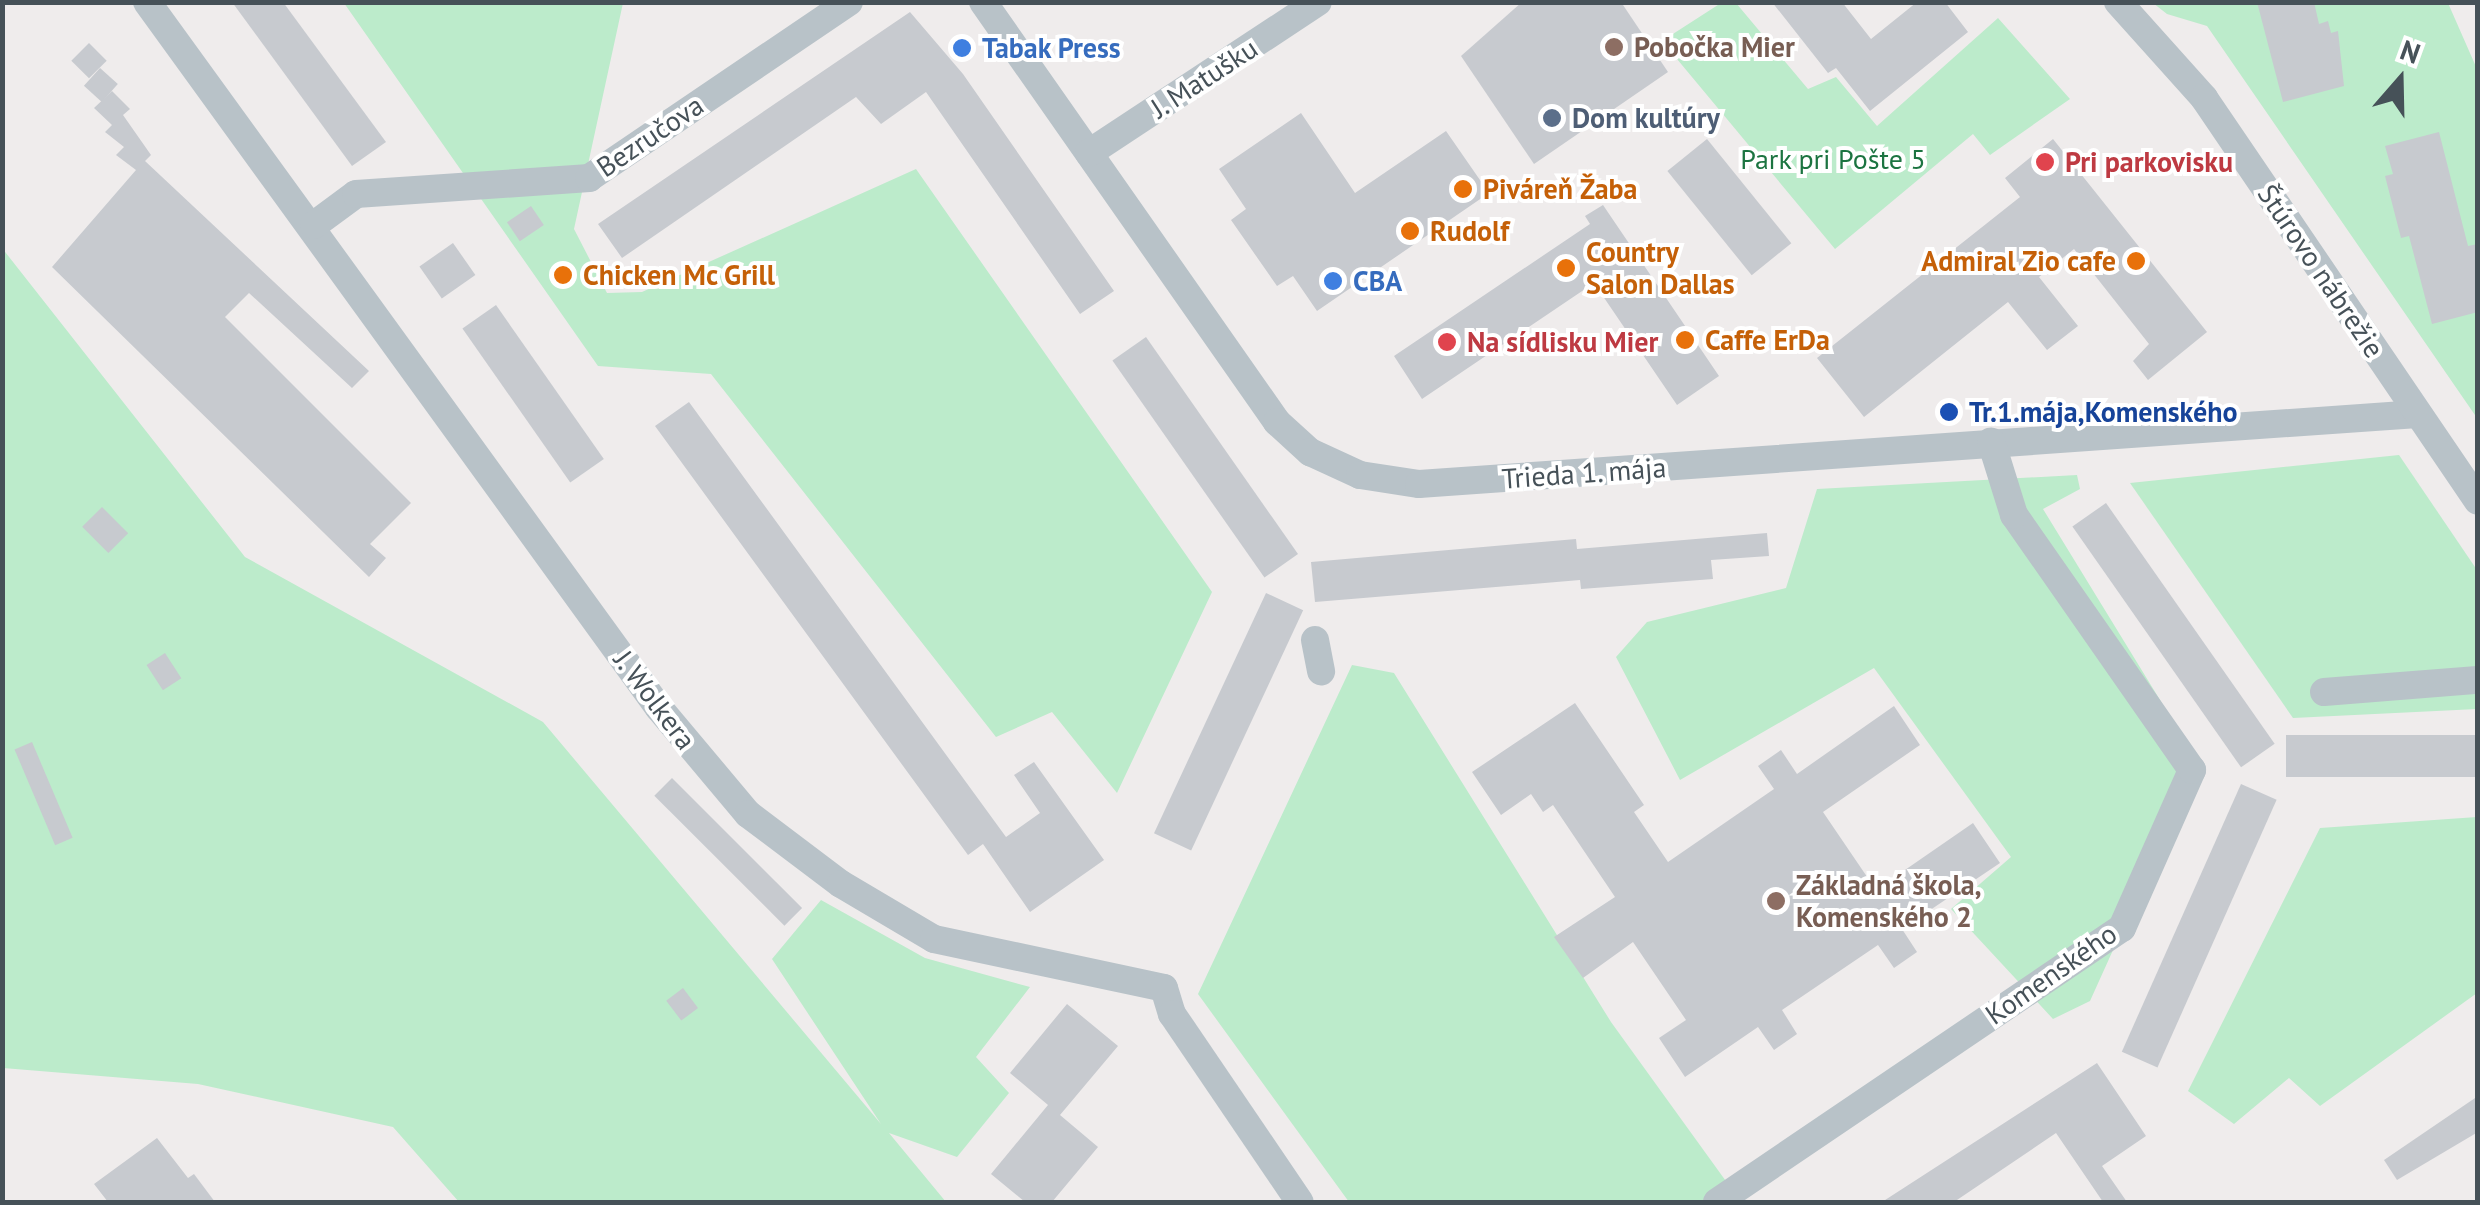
<!DOCTYPE html>
<html>
<head>
<meta charset="utf-8">
<style>
  body { margin:0 }
  #map { position:relative; width:2480px; height:1205px; overflow:hidden; background:#efecec; font-family:"PT Sans",sans-serif }
  div>[style] { position:absolute }
  .green>* { inset:0; background:#bcebcb }
  .building>* { inset:0; background:#c7cacf; transform-origin:0 0 }
  .minor>* { height:28px; margin:-14px; padding:0 14px; transform-origin:14px; border-radius:14px; background:#b8c2c8 }
  .dots>* { width:28px; height:28px; translate:-50% -50%; box-sizing:border-box; border:5px solid #fff; border-radius:50% }
  span { translate:-50% -50%; white-space:nowrap; text-align:center; line-height:1.15; -webkit-text-stroke:8px #fff; paint-order:stroke }
  .education-label { font-size:28px; color:#785e54; font-weight:700 }
  .left { translate:0 -50%; text-align:left }
  .shop-label { font-size:28px; color:#366cbe; font-weight:700 }
  .street-label { font-size:28px; color:#465158 }
  .service-label { font-size:28px; color:#4e5e75; font-weight:700 }
  .park-label { font-size:28px; color:#1c7441 }
  .health-label { font-size:28px; color:#be3a42; font-weight:700 }
  .food-label { font-size:28px; color:#c56008; font-weight:700 }
  .right { translate:-100% -50%; text-align:right }
  .transit-label { font-size:28px; color:#164399; font-weight:700 }
  .frame { position:absolute; inset:0; border:5px solid #465158; pointer-events:none }
  .north { position:absolute; left:2350px; top:30px; width:100px; height:100px; -webkit-text-stroke:8px #fff; paint-order:stroke; rotate:20deg; font-size:28px; font-weight:700; line-height:40px; text-align:center; color:#465158 }
  .north::after { content:''; display:block; margin:auto; width:35px; height:45px; background:#465158; clip-path:polygon(50% 0,100% 100%,50% 72%,0 100%) }
</style>
</head>
<body>
<div id="map">
  <div class="green">
    <i style="clip-path:polygon(344px 3px,623px 3px,574px 229px,607px 293px,642px 292px,916px 169px,1212px 592px,1117px 793px,1052px 712px,996px 737px,711px 374px,598px 366px)"></i>
    <i style="clip-path:polygon(1721px 3px,1736px 3px,1808px 89px,1836px 77px,1877px 126px,1998px 18px,2070px 99px,1990px 155px,1973px 134px,1835px 249px,1662px 41px)"></i>
    <i style="clip-path:polygon(2153px 3px,2448px 3px,2477px 69px,2477px 418px,2207px 26px,2167px 14px)"></i>
    <i style="clip-path:polygon(2px 248px,245px 557px,543px 722px,881px 1124px,772px 959px,821px 900px,925px 958px,1030px 987px,976px 1057px,1009px 1093px,957px 1157px,889px 1133px,946px 1202px,459px 1202px,393px 1127px,198px 1084px,3px 1068px)"></i>
    <i style="clip-path:polygon(2399px 455px,2477px 570px,2477px 709px,2293px 718px,2130px 483px)"></i>
    <i style="clip-path:polygon(2077px 475px,2080px 489px,2043px 509px,2198px 762px,2090px 1001px,2053px 1019px,1951px 909px,2011px 857px,1874px 668px,1680px 780px,1616px 657px,1647px 622px,1786px 588px,1817px 489px)"></i>
    <i style="clip-path:polygon(1352px 665px,1394px 673px,1611px 1022px,1741px 1202px,1349px 1202px,1198px 994px)"></i>
    <i style="clip-path:polygon(2477px 817px,2477px 993px,2320px 1106px,2289px 1078px,2234px 1124px,2188px 1091px,2320px 828px)"></i>
  </div>
  <div class="building">
    <i style="clip-path:polygon(232px 2px,283px 2px,386px 142px,352px 166px)"></i>
    <i style="clip-path:polygon(1522px 2px,1621px 2px,1668px 72px,1534px 164px,1461px 56px)"></i>
    <i style="clip-path:polygon(1772px 2px,1842px 2px,1871px 39px,1917px 2px,1945px 2px,1968px 32px,1870px 111px,1836px 68px,1828px 73px)"></i>
    <i style="clip-path:polygon(2257px 2px,2314px 2px,2319px 24px,2328px 21px,2331px 33px,2338px 31px,2344px 86px,2283px 102px)"></i>
    <i style="clip-path:polygon(910px 12px,963px 74px,1114px 291px,1080px 314px,926px 92px,881px 124px,856px 97px,622px 258px,598px 224px)"></i>
    <i style="left:89px;top:43px;width:25px;height:25px;rotate:45deg"></i>
    <i style="left:100px;top:68px;width:24px;height:24px;rotate:42deg"></i>
    <i style="clip-path:polygon(112px 91px,130px 109px,123px 115px,151px 155px,145px 161px,369px 371px,352px 388px,249px 293px,225px 317px,411px 503px,370px 544px,386px 558px,369px 577px,52px 267px,136px 170px,116px 155px,124px 147px,105px 132px,112px 125px,94px 108px)"></i>
    <i style="clip-path:polygon(1301px 113px,1355px 193px,1446px 131px,1489px 193px,1317px 311px,1293px 276px,1277px 286px,1231px 220px,1246px 209px,1219px 169px)"></i>
    <i style="clip-path:polygon(2439px 132px,2468px 246px,2478px 244px,2478px 312px,2432px 324px,2409px 236px,2401px 238px,2385px 176px,2393px 174px,2385px 146px)"></i>
    <i style="left:1707px;top:139px;width:134px;height:51px;rotate:51deg"></i>
    <i style="clip-path:polygon(2053px 139px,2207px 332px,2148px 380px,2133px 361px,2149px 344px,2074px 249px,2039px 277px,2078px 326px,2047px 350px,2008px 302px,1864px 417px,1817px 358px,2020px 197px,2005px 178px)"></i>
    <i style="clip-path:polygon(1603px 205px,1719px 376px,1677px 405px,1594px 283px,1422px 399px,1394px 356px,1590px 224px,1585px 216px)"></i>
    <i style="left:531px;top:206px;width:23px;height:29px;rotate:56deg"></i>
    <i style="left:453px;top:243px;width:39px;height:41px;rotate:55deg"></i>
    <i style="left:496px;top:305px;width:188px;height:41px;rotate:55deg"></i>
    <i style="left:1146px;top:337px;width:265px;height:41px;rotate:55deg"></i>
    <i style="clip-path:polygon(689px 402px,1006px 837px,1040px 813px,1014px 775px,1034px 762px,1104px 860px,1030px 912px,983px 844px,968px 855px,655px 426px)"></i>
    <i style="left:2106px;top:503px;width:294px;height:41px;rotate:55deg"></i>
    <i style="left:102px;top:507px;width:37px;height:28px;rotate:45deg"></i>
    <i style="clip-path:polygon(1767px 533px,1769px 556px,1711px 560px,1713px 579px,1581px 589px,1580px 580px,1315px 602px,1311px 562px,1576px 539px,1577px 549px)"></i>
    <i style="left:1266px;top:593px;width:41px;height:265px;rotate:25deg"></i>
    <i style="left:165px;top:653px;width:30px;height:22px;rotate:57deg"></i>
    <i style="clip-path:polygon(1575px 703px,1644px 805px,1634px 812px,1668px 862px,1774px 789px,1758px 766px,1781px 750px,1797px 774px,1894px 706px,1920px 745px,1823px 812px,1876px 890px,1973px 823px,2000px 863px,1902px 929px,1917px 952px,1894px 968px,1878px 945px,1782px 1010px,1797px 1034px,1774px 1050px,1758px 1027px,1685px 1077px,1659px 1038px,1686px 1020px,1633px 942px,1583px 978px,1554px 937px,1615px 897px,1553px 805px,1543px 812px,1531px 794px,1501px 815px,1472px 772px)"></i>
    <i style="left:2478px;top:735px;width:42px;height:192px;rotate:90deg"></i>
    <i style="left:32px;top:742px;width:104px;height:19px;rotate:67deg"></i>
    <i style="left:672px;top:778px;width:184px;height:25px;rotate:45deg"></i>
    <i style="left:2241px;top:784px;width:39px;height:293px;rotate:24deg"></i>
    <i style="left:683px;top:988px;width:25px;height:21px;rotate:53deg"></i>
    <i style="clip-path:polygon(1067px 1004px,1118px 1046px,1060px 1115px,1098px 1147px,1052px 1202px,1025px 1202px,991px 1174px,1048px 1105px,1010px 1073px)"></i>
    <i style="clip-path:polygon(2097px 1063px,2146px 1136px,2102px 1166px,2127px 1202px,2103px 1202px,2056px 1133px,1954px 1202px,1882px 1202px)"></i>
    <i style="clip-path:polygon(2478px 1096px,2478px 1132px,2397px 1180px,2384px 1160px)"></i>
    <i style="clip-path:polygon(157px 1138px,188px 1178px,194px 1174px,215px 1202px,108px 1202px,94px 1184px)"></i>
  </div>
  <div class="minor">
    <i style="left:147px;top:2px;width:872px;rotate:54.05deg"></i>
    <i style="left:659px;top:708px;width:138px;rotate:50deg"></i>
    <i style="left:748px;top:814px;width:116px;rotate:37deg"></i>
    <i style="left:841px;top:884px;width:108px;rotate:30.6deg"></i>
    <i style="left:934px;top:939px;width:235px;rotate:12deg"></i>
    <i style="left:1164px;top:988px;width:27px;rotate:73deg"></i>
    <i style="left:1172px;top:1014px;width:227px;rotate:55.8deg"></i>
    <i style="left:983px;top:2px;width:513px;rotate:55.01deg"></i>
    <i style="left:1277px;top:422px;width:45px;rotate:42.3deg"></i>
    <i style="left:1310px;top:452px;width:55px;rotate:24.7deg"></i>
    <i style="left:1360px;top:475px;width:60px;rotate:8.7deg"></i>
    <i style="left:1419px;top:484px;width:1001px;rotate:-4.01deg"></i>
    <i style="left:2118px;top:2px;width:129px;rotate:48.1deg"></i>
    <i style="left:2204px;top:98px;width:487px;rotate:55.8deg"></i>
    <i style="left:1089px;top:153px;width:274px;rotate:-33.4deg"></i>
    <i style="left:314px;top:225px;width:52px;rotate:-36.4deg"></i>
    <i style="left:356px;top:194px;width:234px;rotate:-3.9deg"></i>
    <i style="left:589px;top:178px;width:314px;rotate:-34.1deg"></i>
    <i style="left:1315px;top:640px;width:32px;rotate:79deg"></i>
    <i style="left:2324px;top:692px;width:154px;rotate:-4.5deg"></i>
    <i style="left:1717px;top:1202px;width:489px;rotate:-34.1deg"></i>
    <i style="left:2122px;top:928px;width:173px;rotate:-66.1deg"></i>
    <i style="left:2192px;top:770px;width:311px;rotate:-124.9deg"></i>
    <i style="left:2014px;top:515px;width:77px;rotate:-107.3deg"></i>
  </div>
  <div class="dots">
    <i style="left:1614px;top:47px;background:#8d6e63"></i>
    <i style="left:962px;top:48px;background:#3f7fe0"></i>
    <i style="left:1552px;top:118px;background:#5c6f8a"></i>
    <i style="left:2045px;top:162px;background:#e0444e"></i>
    <i style="left:1463px;top:189px;background:#e8710a"></i>
    <i style="left:1410px;top:231px;background:#e8710a"></i>
    <i style="left:2136px;top:261px;background:#e8710a"></i>
    <i style="left:1566px;top:268px;background:#e8710a"></i>
    <i style="left:563px;top:275px;background:#e8710a"></i>
    <i style="left:1333px;top:281px;background:#3f7fe0"></i>
    <i style="left:1685px;top:340px;background:#e8710a"></i>
    <i style="left:1447px;top:342px;background:#e0444e"></i>
    <i style="left:1949px;top:412px;background:#1a4fb4"></i>
    <i style="left:1776px;top:901px;background:#8d6e63"></i>
  </div>
  <div class="education-label">
    <span class="left" style="left:1634px;top:47px">Pobočka Mier</span>
    <span class="left" style="left:1796px;top:901px">Základná škola,<br>Komenského 2</span>
  </div>
  <div class="shop-label">
    <span class="left" style="left:982px;top:48px">Tabak Press</span>
    <span class="left" style="left:1353px;top:281px">CBA</span>
  </div>
  <div class="street-label">
    <span style="left:1204px;top:78px;rotate:-33deg">J. Matušku</span>
    <span style="left:650px;top:136px;rotate:-34deg">Bezručova</span>
    <span style="left:2321px;top:271px;rotate:56deg">Štúrovo nábrežie</span>
    <span style="left:1584px;top:473px;rotate:-4deg">Trieda 1. mája</span>
    <span style="left:655px;top:700px;rotate:53deg">J. Wolkera</span>
    <span style="left:2051px;top:974px;rotate:-35deg">Komenského</span>
  </div>
  <div class="service-label">
    <span class="left" style="left:1572px;top:118px">Dom kultúry</span>
  </div>
  <div class="park-label">
    <span style="left:1833px;top:159px">Park pri Pošte 5</span>
  </div>
  <div class="health-label">
    <span class="left" style="left:2065px;top:162px">Pri parkovisku</span>
    <span class="left" style="left:1467px;top:342px">Na sídlisku Mier</span>
  </div>
  <div class="food-label">
    <span class="left" style="left:1483px;top:189px">Piváreň Žaba</span>
    <span class="left" style="left:1430px;top:231px">Rudolf</span>
    <span class="left" style="left:1586px;top:268px">Country<br>Salon Dallas</span>
    <span class="right" style="left:2116px;top:261px">Admiral Zio cafe</span>
    <span class="left" style="left:583px;top:275px">Chicken Mc Grill</span>
    <span class="left" style="left:1705px;top:340px">Caffe ErDa</span>
  </div>
  <div class="transit-label">
    <span class="left" style="left:1969px;top:412px">Tr.1.mája,Komenského</span>
  </div>
  <div class="frame"></div>
  <div class="north">N</div>
</div>
</body>
</html>
